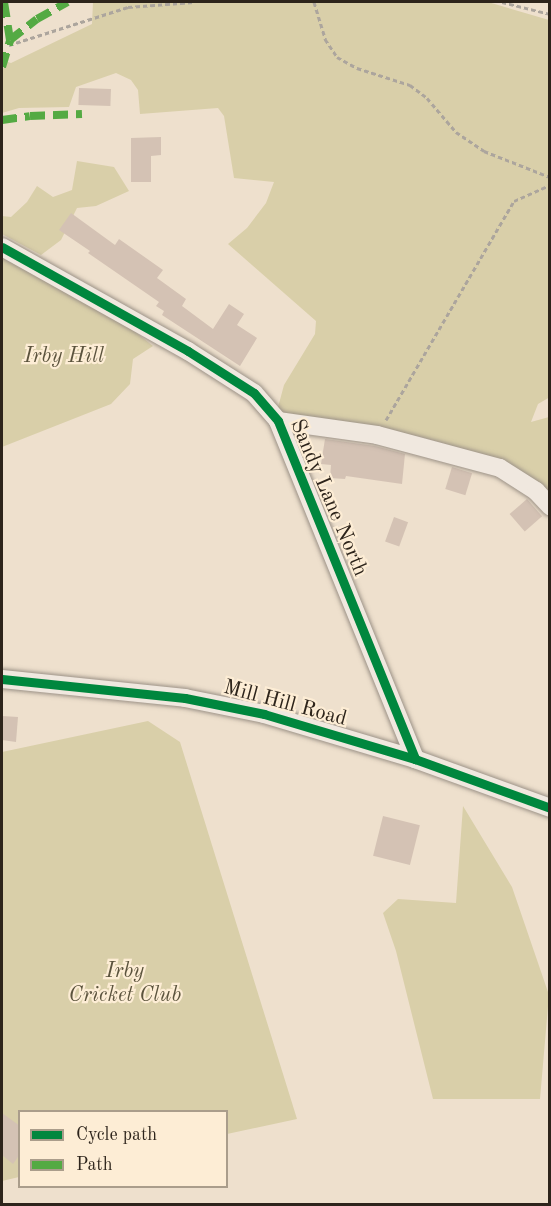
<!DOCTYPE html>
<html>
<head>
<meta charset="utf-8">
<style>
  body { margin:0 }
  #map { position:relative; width:551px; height:1206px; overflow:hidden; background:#eee0cd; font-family:"Old Standard TT",serif }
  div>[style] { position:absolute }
  .green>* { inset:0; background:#d9cfa9 }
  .building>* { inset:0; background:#d4c2b4; transform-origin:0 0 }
  .path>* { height:3px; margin-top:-1.5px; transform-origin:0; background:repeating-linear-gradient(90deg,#aca59d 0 4.5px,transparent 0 7.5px) }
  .roads { filter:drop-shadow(0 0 2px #9c9287) drop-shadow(0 0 2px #9c9287) }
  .minor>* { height:18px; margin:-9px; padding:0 9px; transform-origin:9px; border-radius:9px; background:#f0e8df }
  .quiet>* { height:8px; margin-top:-4px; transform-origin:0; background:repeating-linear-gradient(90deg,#54aa43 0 15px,transparent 0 23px) }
  .cycleway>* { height:9px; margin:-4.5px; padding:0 4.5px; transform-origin:4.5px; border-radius:4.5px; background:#00873e }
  span { translate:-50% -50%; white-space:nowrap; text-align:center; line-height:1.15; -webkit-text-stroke:4.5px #fdedd5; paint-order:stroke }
  .park-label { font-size:21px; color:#5b533d; font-style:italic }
  .street-label { font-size:21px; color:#2d241b }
  .frame { position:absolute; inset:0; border:3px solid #2d241b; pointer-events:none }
  .legend { position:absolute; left:18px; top:1110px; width:210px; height:78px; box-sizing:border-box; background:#fdedd5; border:2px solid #aa9d8b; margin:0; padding:8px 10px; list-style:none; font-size:18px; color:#2d241b }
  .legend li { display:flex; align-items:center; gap:12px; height:30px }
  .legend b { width:30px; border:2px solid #aa9d8b }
</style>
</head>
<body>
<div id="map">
  <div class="green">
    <i style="clip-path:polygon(93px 2px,488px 2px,549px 20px,550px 397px,538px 404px,531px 422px,549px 417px,549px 498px,449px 445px,421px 437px,291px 417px,277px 411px,284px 385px,315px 334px,316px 321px,228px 244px,247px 228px,266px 203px,274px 182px,234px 178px,224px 116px,218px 108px,140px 114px,138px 90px,131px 80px,116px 73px,76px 87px,69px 107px,19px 108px,2px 113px,2px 60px,11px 63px,92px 24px)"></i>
    <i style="clip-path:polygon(77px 161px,114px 167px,129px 191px,96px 206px,77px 208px,61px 240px,41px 255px,2px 234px,2px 216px,11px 217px,27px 202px,37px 186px,53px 197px,72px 190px)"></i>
    <i style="clip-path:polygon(2px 252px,115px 316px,153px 346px,133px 359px,130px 384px,111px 404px,2px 447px)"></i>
    <i style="clip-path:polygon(148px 721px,180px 742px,297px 1119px,227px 1134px,226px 1112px,20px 1112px,19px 1177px,2px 1181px,2px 752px)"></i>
    <i style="clip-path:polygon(463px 806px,512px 887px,549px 995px,540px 1099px,433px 1099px,396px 951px,383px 913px,398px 899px,456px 903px)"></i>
  </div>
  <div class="building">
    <i style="left:79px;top:88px;width:32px;height:17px;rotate:2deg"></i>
    <i style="clip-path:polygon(161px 137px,161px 155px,151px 156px,151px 182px,131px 182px,131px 138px)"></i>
    <i style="clip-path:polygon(71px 213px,115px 245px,119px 239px,163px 270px,157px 278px,186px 299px,182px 306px,213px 329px,229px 304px,244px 314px,237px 325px,257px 338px,240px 366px,162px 315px,164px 311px,156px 306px,159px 302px,88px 253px,90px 251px,59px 230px)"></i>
    <i style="clip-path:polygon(325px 439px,375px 446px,405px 454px,402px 484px,346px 476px,345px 479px,330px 478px,331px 465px,321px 464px)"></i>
    <i style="left:452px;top:467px;width:21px;height:23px;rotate:17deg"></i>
    <i style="left:527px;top:499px;width:23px;height:23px;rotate:49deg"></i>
    <i style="left:394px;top:517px;width:15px;height:26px;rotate:20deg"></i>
    <i style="clip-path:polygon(2px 716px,18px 717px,16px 742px,2px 740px)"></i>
    <i style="left:383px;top:816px;width:38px;height:41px;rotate:14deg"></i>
    <i style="clip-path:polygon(2px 1113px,20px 1126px,20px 1154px,13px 1164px,2px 1155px)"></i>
  </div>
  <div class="path">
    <i style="left:314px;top:2px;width:39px;rotate:73deg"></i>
    <i style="left:325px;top:39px;width:22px;rotate:56deg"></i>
    <i style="left:337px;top:57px;width:23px;rotate:29deg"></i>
    <i style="left:357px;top:68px;width:56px;rotate:17.8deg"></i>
    <i style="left:410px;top:85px;width:21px;rotate:37deg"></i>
    <i style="left:427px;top:98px;width:45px;rotate:49.5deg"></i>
    <i style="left:456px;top:132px;width:34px;rotate:34deg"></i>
    <i style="left:484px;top:151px;width:71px;rotate:21.5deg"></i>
    <i style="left:502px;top:2px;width:49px;rotate:14deg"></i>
    <i style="left:9px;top:45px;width:125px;rotate:-17.7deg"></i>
    <i style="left:128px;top:7px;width:66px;rotate:-4.3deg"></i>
    <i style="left:386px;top:420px;width:254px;rotate:-59.7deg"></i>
    <i style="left:514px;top:201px;width:39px;rotate:-24deg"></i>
  </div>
  <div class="roads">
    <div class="minor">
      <i style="left:2px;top:247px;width:213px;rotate:29.2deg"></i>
      <i style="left:188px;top:351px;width:78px;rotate:32.5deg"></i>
      <i style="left:254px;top:393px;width:37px;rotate:49deg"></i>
      <i style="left:278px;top:421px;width:365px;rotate:67.9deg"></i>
      <i style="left:278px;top:421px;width:100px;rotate:8deg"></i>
      <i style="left:377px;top:435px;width:127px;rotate:15deg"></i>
      <i style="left:500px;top:468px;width:43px;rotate:32.6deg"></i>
      <i style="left:536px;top:491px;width:21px;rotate:47deg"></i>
      <i style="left:2px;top:679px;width:184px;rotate:5.9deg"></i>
      <i style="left:185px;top:698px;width:81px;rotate:11.4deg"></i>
      <i style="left:264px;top:714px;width:158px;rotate:16.6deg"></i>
      <i style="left:415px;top:759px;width:144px;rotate:19.9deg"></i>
    </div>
  </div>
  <div class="quiet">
    <i style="left:10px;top:40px;width:34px;rotate:-38deg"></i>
    <i style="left:37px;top:19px;width:35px;rotate:-29deg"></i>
    <i style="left:2px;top:67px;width:28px;rotate:-73deg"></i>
    <i style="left:10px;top:40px;width:38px;rotate:-99deg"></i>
    <i style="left:2px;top:120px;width:28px;rotate:-8deg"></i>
    <i style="left:30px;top:116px;width:52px;rotate:-2.2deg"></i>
  </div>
  <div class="cycleway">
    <i style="left:2px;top:247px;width:213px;rotate:29.2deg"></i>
    <i style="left:188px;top:351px;width:78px;rotate:32.5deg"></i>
    <i style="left:254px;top:393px;width:37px;rotate:49deg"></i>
    <i style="left:278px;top:421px;width:365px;rotate:67.9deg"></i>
    <i style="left:2px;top:679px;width:184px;rotate:5.9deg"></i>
    <i style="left:185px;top:698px;width:81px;rotate:11.4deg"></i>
    <i style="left:264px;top:714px;width:158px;rotate:16.6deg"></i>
    <i style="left:415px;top:759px;width:144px;rotate:19.9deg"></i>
  </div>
  <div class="park-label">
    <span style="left:64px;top:357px">Irby Hill</span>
    <span style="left:125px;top:984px">Irby<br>Cricket Club</span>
  </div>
  <div class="street-label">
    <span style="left:328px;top:498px;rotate:67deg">Sandy Lane North</span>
    <span style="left:285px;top:704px;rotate:15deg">Mill Hill Road</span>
  </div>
  <div class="frame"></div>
  <ul class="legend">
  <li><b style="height:8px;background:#00873e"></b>Cycle path</li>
  <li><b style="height:8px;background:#54aa43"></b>Path</li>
  </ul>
</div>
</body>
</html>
